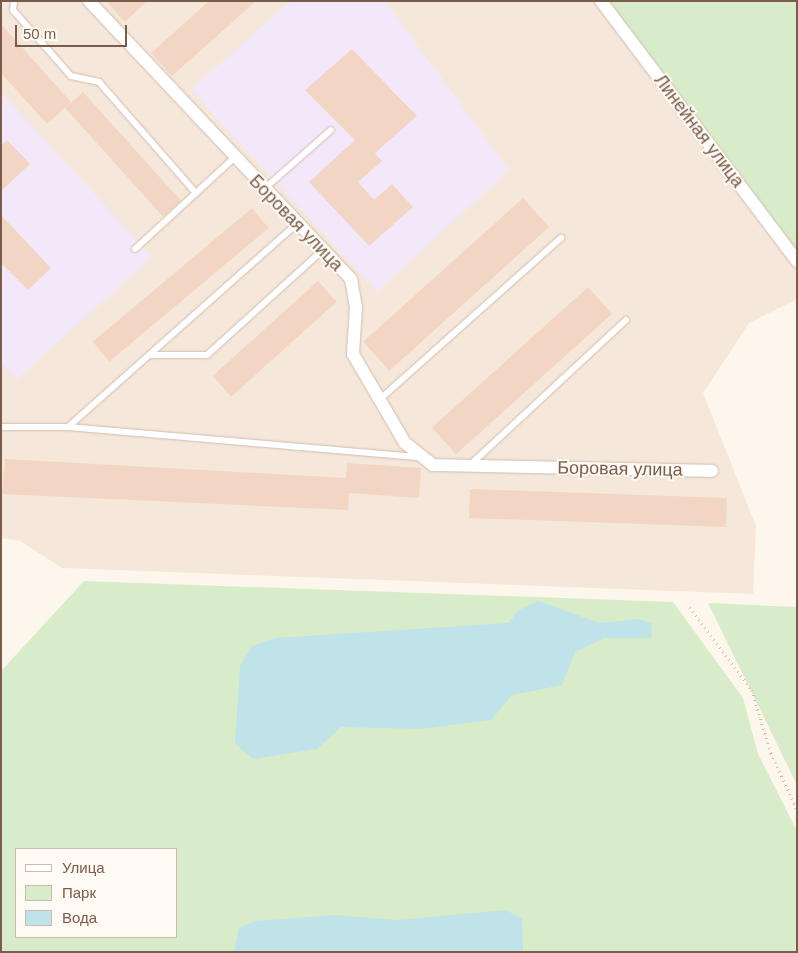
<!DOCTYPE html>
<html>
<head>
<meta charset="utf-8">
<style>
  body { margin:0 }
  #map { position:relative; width:798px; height:953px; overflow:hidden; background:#fdf6ec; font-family:Helvetica,sans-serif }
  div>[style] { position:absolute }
  .residential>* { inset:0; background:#f5e8da }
  .education>* { inset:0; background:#f3e8fa }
  .green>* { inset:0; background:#d8ecc9 }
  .water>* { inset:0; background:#bfe3e8 }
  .building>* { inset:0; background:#f3d5c3; transform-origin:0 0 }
  .path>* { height:2.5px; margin-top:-1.25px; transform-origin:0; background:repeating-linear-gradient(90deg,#d9b8a5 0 1px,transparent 0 5px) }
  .roads { filter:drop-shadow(0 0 1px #d1beb0) drop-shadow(0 0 1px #d1beb0) }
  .service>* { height:6px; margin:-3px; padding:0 3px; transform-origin:3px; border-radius:3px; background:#fff }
  .minor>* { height:12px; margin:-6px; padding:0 6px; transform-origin:6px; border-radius:6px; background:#fff }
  span { translate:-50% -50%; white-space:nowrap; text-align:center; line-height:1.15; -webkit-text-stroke:4px #fffaf3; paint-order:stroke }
  .street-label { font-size:18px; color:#7a5c4d }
  .frame { position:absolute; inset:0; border:2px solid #7a5c4d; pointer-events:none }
  .legend { position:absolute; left:15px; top:848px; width:162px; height:90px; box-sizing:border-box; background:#fffaf3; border:1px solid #cabbb1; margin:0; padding:6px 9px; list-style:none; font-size:15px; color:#7a5c4d }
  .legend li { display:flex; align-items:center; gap:10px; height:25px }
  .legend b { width:25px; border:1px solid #cabbb1 }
  .scale { position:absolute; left:15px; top:25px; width:112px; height:22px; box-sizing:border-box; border:2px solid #7a5c4d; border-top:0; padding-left:6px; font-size:15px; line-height:18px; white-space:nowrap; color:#7a5c4d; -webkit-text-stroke:4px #fffaf3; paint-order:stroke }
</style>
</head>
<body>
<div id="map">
  <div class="residential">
    <i style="clip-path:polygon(1px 1px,601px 1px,797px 261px,797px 299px,749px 323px,703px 393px,756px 526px,753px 594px,62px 568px,20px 541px,1px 538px)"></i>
  </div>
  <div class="education">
    <i style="clip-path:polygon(290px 1px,385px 1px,509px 170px,377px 292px,191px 90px)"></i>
    <i style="clip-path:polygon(1px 92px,152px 257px,17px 379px,1px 362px)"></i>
  </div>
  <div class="green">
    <i style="clip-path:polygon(601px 1px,797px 1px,797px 261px)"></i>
    <i style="clip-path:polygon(evenodd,84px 581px,673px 602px,743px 698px,758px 754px,797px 831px,797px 952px,1px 952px,1px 671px,84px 581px,16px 849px,176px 849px,176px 937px,16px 937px,16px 849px)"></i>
    <i style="clip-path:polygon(708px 603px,797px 607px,797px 785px)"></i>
  </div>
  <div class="water">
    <i style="clip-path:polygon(538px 601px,600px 623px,640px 619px,652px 624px,651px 638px,604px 638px,575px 652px,562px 685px,512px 695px,491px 720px,419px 729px,341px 727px,317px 749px,254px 759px,235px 744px,240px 666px,252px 646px,276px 638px,508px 623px,519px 610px)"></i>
    <i style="clip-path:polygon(506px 910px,522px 919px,523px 952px,234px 952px,239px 928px,255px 921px,334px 915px,397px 920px)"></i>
  </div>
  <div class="building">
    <i style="clip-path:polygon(106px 1px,147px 1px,125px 22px)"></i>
    <i style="clip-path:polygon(209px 1px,256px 1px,172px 76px,151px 53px)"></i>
    <i style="clip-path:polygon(1px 24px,71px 102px,47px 124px,1px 73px)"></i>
    <i style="clip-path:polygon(352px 49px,417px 116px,375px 153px,382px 161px,358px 182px,374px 200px,392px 184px,413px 207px,369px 246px,309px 182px,355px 140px,305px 90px)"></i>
    <i style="left:83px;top:92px;width:146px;height:24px;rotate:48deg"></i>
    <i style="clip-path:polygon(7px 140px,30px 164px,1px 191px,1px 146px)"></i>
    <i style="left:523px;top:198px;width:39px;height:215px;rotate:48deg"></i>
    <i style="left:252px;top:208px;width:26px;height:208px;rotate:50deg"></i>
    <i style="clip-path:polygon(1px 215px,51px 268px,28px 290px,1px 263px)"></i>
    <i style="left:318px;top:281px;width:28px;height:142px;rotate:48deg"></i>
    <i style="left:588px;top:287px;width:36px;height:210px;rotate:48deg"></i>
    <i style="clip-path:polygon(5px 459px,346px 478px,347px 463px,421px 468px,419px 498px,349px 493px,348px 510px,2px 494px)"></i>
    <i style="left:470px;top:489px;width:257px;height:29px;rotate:2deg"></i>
  </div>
  <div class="path">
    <i style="left:690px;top:607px;width:104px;rotate:53.2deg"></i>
    <i style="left:752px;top:690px;width:66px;rotate:73.2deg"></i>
    <i style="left:771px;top:753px;width:62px;rotate:65.1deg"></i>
  </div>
  <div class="roads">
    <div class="service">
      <i style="left:14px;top:1px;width:9px;rotate:96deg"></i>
      <i style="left:13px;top:10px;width:88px;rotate:48.7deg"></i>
      <i style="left:71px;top:76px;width:29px;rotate:12deg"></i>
      <i style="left:99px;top:82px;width:147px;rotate:48.9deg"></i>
      <i style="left:264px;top:189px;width:89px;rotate:-41.4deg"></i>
      <i style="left:135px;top:249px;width:133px;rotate:-42.6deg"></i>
      <i style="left:149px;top:355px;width:58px"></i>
      <i style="left:207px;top:355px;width:156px;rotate:-42.2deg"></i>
      <i style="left:379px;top:400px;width:244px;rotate:-41.7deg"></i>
      <i style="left:1px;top:427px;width:67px"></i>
      <i style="left:68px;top:427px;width:353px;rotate:4.9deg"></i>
      <i style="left:68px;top:427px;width:306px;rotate:-41.6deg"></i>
      <i style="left:470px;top:465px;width:213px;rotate:-42.9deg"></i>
    </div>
    <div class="minor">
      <i style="left:89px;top:1px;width:382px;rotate:46.7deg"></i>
      <i style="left:351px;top:279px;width:28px;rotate:80deg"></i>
      <i style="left:356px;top:307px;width:47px;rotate:93.7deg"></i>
      <i style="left:353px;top:354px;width:103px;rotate:59.7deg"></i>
      <i style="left:405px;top:443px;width:36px;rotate:38deg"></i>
      <i style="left:433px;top:465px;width:279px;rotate:1.2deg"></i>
      <i style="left:601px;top:1px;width:326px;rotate:53deg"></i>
    </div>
  </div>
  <div class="street-label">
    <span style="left:699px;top:131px;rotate:53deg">Линейная улица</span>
    <span style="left:296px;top:223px;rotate:46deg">Боровая улица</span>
    <span style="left:620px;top:469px;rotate:1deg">Боровая улица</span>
  </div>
  <div class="frame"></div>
  <ul class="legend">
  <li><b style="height:6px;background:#fff"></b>Улица</li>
  <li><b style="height:14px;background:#d8ecc9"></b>Парк</li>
  <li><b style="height:14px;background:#bfe3e8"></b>Вода</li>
  </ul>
  <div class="scale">50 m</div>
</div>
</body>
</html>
